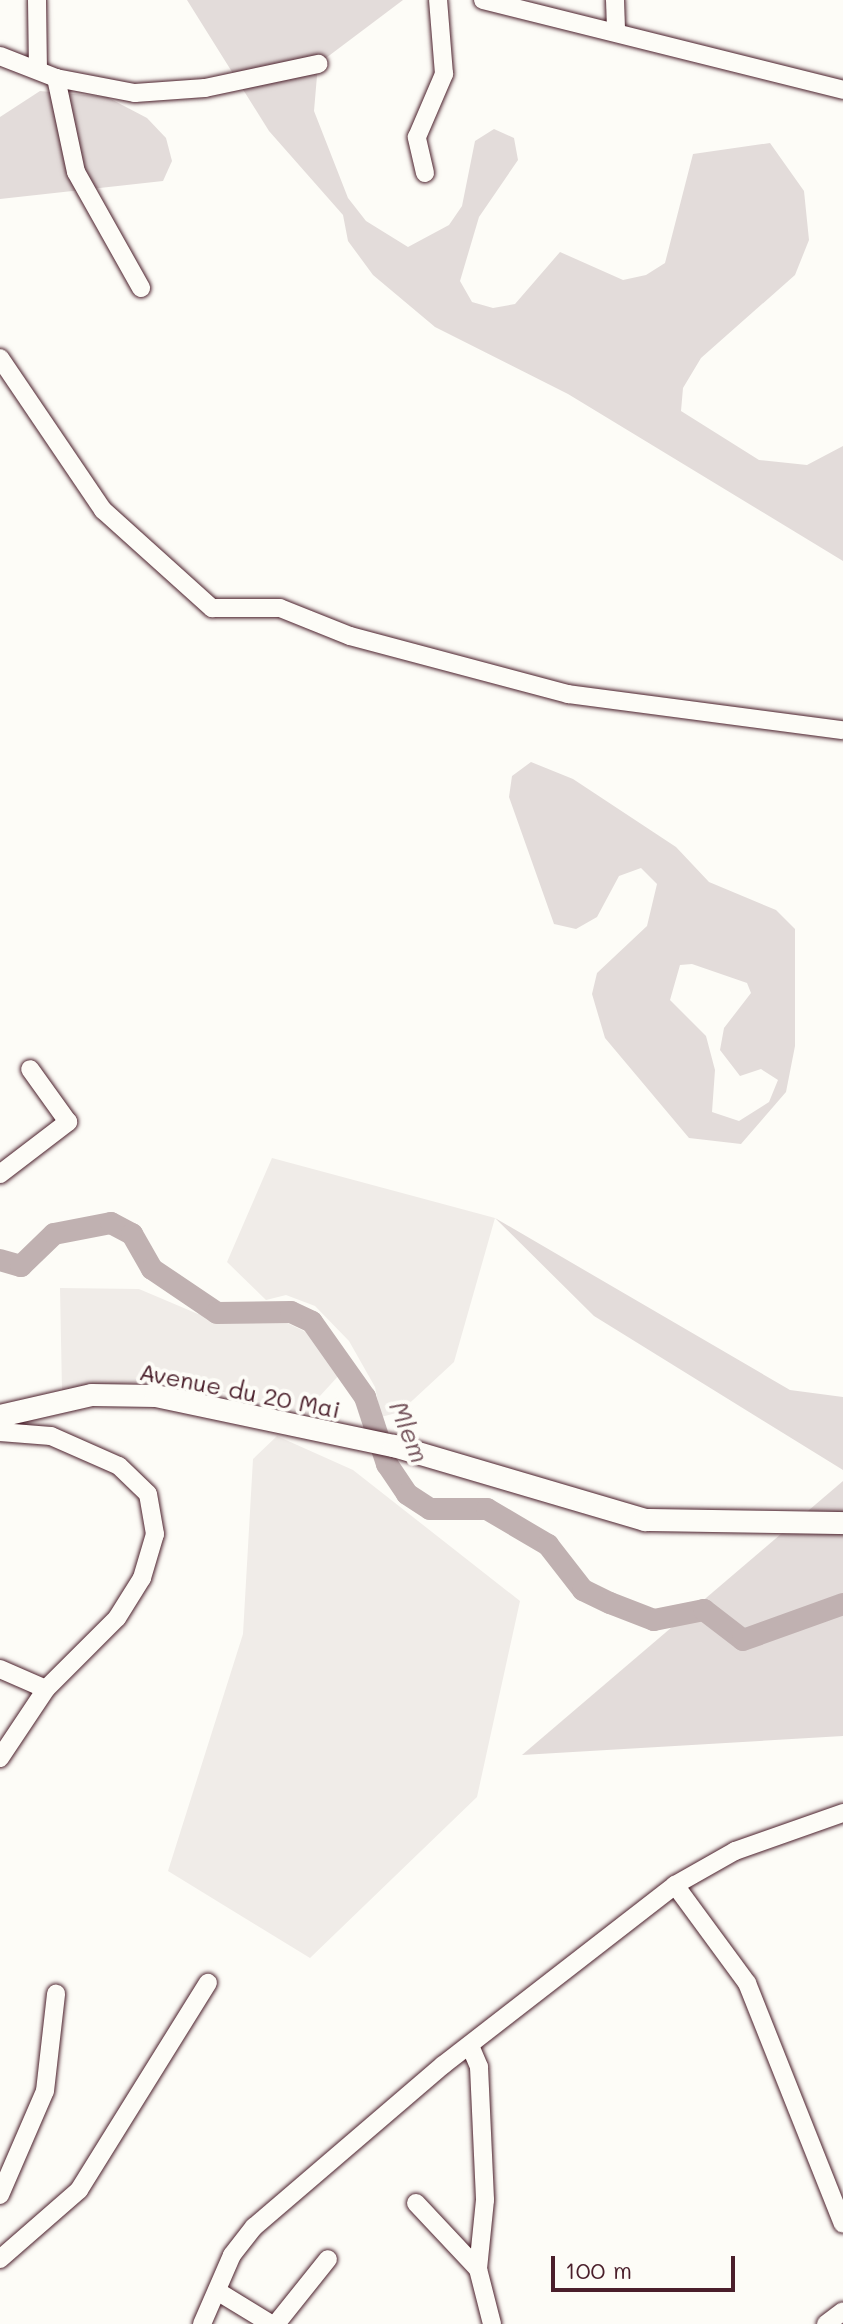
<!DOCTYPE html>
<html>
<head>
<meta charset="utf-8">
<style>
  body { margin:0 }
  #map { position:relative; width:843px; height:2324px; overflow:hidden; background:#fdfcf7; font-family:Mali,sans-serif }
  div>[style] { position:absolute }
  .built>* { inset:0; background:#f0ece8 }
  .green>* { inset:0; background:#e3dcda }
  .river>* { height:22px; margin:-11px; padding:0 11px; transform-origin:11px; border-radius:11px; background:#c0b1b1 }
  .roads { filter:drop-shadow(0 0 2px #4a1f2b) drop-shadow(0 0 2px #4a1f2b) }
  .minor>* { height:18px; margin:-9px; padding:0 9px; transform-origin:9px; border-radius:9px; background:#fdfcf7 }
  .major>* { height:22px; margin:-11px; padding:0 11px; transform-origin:11px; border-radius:11px; background:#fdfcf7 }
  span { translate:-50% -50%; white-space:nowrap; text-align:center; line-height:1.15; -webkit-text-stroke:8px #fdfcf7; paint-order:stroke }
  .street-label { font-size:24px; color:#4a1f2b }
  .water-label { font-size:26px; color:#73525a; font-style:italic }
  .scale { position:absolute; left:551px; top:2256px; width:184px; height:36px; box-sizing:border-box; border:4px solid #4a1f2b; border-top:0; padding-left:10px; font-size:24px; line-height:28px; white-space:nowrap; color:#4a1f2b; -webkit-text-stroke:6px #fdfcf7; paint-order:stroke }
</style>
</head>
<body>
<div id="map">
  <div class="built">
    <i style="clip-path:polygon(272px 1158px,495px 1218px,454px 1362px,400px 1412px,381px 1417px,375px 1387px,349px 1341px,315px 1306px,286px 1295px,266px 1300px,227px 1262px)"></i>
    <i style="clip-path:polygon(60px 1288px,139px 1289px,198px 1314px,281px 1320px,308px 1333px,341px 1373px,319px 1397px,316px 1416px,170px 1378px,62px 1391px)"></i>
    <i style="clip-path:polygon(277px 1436px,353px 1470px,520px 1601px,477px 1797px,310px 1958px,168px 1871px,243px 1634px,253px 1459px)"></i>
  </div>
  <div class="green">
    <i style="clip-path:polygon(187px 0,403px 0,318px 64px,314px 111px,348px 198px,366px 221px,408px 247px,449px 225px,462px 206px,475px 141px,494px 129px,514px 138px,518px 160px,479px 217px,460px 281px,472px 302px,493px 308px,515px 304px,560px 252px,623px 280px,646px 275px,665px 263px,693px 154px,770px 143px,804px 191px,809px 240px,795px 275px,701px 358px,683px 388px,681px 411px,759px 460px,807px 465px,843px 446px,843px 561px,568px 394px,435px 327px,373px 275px,348px 241px,343px 215px,269px 131px)"></i>
    <i style="clip-path:polygon(40px 91px,107px 97px,147px 118px,166px 138px,172px 161px,163px 181px,0 199px,0 117px)"></i>
    <i style="clip-path:polygon(evenodd,531px 762px,573px 779px,676px 847px,709px 882px,776px 910px,795px 929px,795px 1046px,786px 1092px,741px 1144px,689px 1138px,605px 1038px,592px 994px,597px 973px,647px 926px,657px 884px,641px 868px,619px 876px,597px 917px,576px 929px,554px 924px,509px 797px,512px 776px,531px 762px,692px 964px,747px 983px,751px 993px,724px 1028px,720px 1050px,740px 1076px,761px 1069px,778px 1080px,769px 1102px,739px 1121px,712px 1112px,715px 1070px,706px 1036px,670px 1000px,680px 965px,692px 964px)"></i>
    <i style="clip-path:polygon(495px 1218px,790px 1390px,843px 1397px,843px 1470px,594px 1316px)"></i>
    <i style="clip-path:polygon(843px 1481px,843px 1736px,522px 1755px)"></i>
  </div>
  <div class="river">
    <i style="left:0;top:1260px;width:22px;rotate:16deg"></i>
    <i style="left:21px;top:1266px;width:46px;rotate:-44.1deg"></i>
    <i style="left:54px;top:1234px;width:58px;rotate:-10.9deg"></i>
    <i style="left:111px;top:1223px;width:24px;rotate:28deg"></i>
    <i style="left:132px;top:1234px;width:40px;rotate:60.3deg"></i>
    <i style="left:152px;top:1269px;width:78px;rotate:34.1deg"></i>
    <i style="left:217px;top:1313px;width:74px;rotate:-0.8deg"></i>
    <i style="left:291px;top:1312px;width:23px;rotate:25deg"></i>
    <i style="left:312px;top:1322px;width:92px;rotate:54.8deg"></i>
    <i style="left:365px;top:1397px;width:71px;rotate:71.8deg"></i>
    <i style="left:387px;top:1464px;width:36px;rotate:56deg"></i>
    <i style="left:407px;top:1494px;width:27px;rotate:33deg"></i>
    <i style="left:430px;top:1509px;width:57px"></i>
    <i style="left:487px;top:1509px;width:71px;rotate:30.5deg"></i>
    <i style="left:548px;top:1545px;width:57px;rotate:52.1deg"></i>
    <i style="left:583px;top:1590px;width:30px;rotate:26deg"></i>
    <i style="left:610px;top:1603px;width:47px;rotate:21.1deg"></i>
    <i style="left:654px;top:1620px;width:51px;rotate:-11.3deg"></i>
    <i style="left:704px;top:1610px;width:49px;rotate:37.6deg"></i>
    <i style="left:743px;top:1640px;width:106px;rotate:-19.8deg"></i>
  </div>
  <div class="roads">
    <div class="minor">
      <i style="left:37px;top:0;width:70px;rotate:89.2deg"></i>
      <i style="left:483px;top:0;width:371px;rotate:14deg"></i>
      <i style="left:615px;top:0;width:30px;rotate:88deg"></i>
      <i style="left:0;top:56px;width:60px;rotate:21.4deg"></i>
      <i style="left:56px;top:78px;width:80px;rotate:10.8deg"></i>
      <i style="left:135px;top:93px;width:70px;rotate:-4.1deg"></i>
      <i style="left:205px;top:88px;width:116px;rotate:-12deg"></i>
      <i style="left:56px;top:78px;width:96px;rotate:78deg"></i>
      <i style="left:76px;top:172px;width:133px;rotate:60.7deg"></i>
      <i style="left:425px;top:173px;width:37px;rotate:-103deg"></i>
      <i style="left:417px;top:137px;width:69px;rotate:-66.8deg"></i>
      <i style="left:444px;top:74px;width:74px;rotate:-94.6deg"></i>
      <i style="left:0;top:358px;width:184px;rotate:55.9deg"></i>
      <i style="left:103px;top:510px;width:147px;rotate:42deg"></i>
      <i style="left:212px;top:608px;width:68px"></i>
      <i style="left:280px;top:608px;width:75px;rotate:21.8deg"></i>
      <i style="left:350px;top:636px;width:226px;rotate:14.9deg"></i>
      <i style="left:568px;top:694px;width:277px;rotate:7.5deg"></i>
      <i style="left:0;top:1174px;width:86px;rotate:-37.4deg"></i>
      <i style="left:68px;top:1122px;width:65px;rotate:-125.6deg"></i>
      <i style="left:0;top:1432px;width:51px;rotate:4.5deg"></i>
      <i style="left:51px;top:1436px;width:74px;rotate:23.8deg"></i>
      <i style="left:119px;top:1466px;width:40px;rotate:44deg"></i>
      <i style="left:148px;top:1494px;width:41px;rotate:80.1deg"></i>
      <i style="left:155px;top:1534px;width:46px;rotate:106.5deg"></i>
      <i style="left:142px;top:1578px;width:47px;rotate:122deg"></i>
      <i style="left:117px;top:1618px;width:100px;rotate:135deg"></i>
      <i style="left:46px;top:1689px;width:83px;rotate:123.7deg"></i>
      <i style="left:0;top:1669px;width:50px;rotate:23.5deg"></i>
      <i style="left:675px;top:1885px;width:122px;rotate:53.7deg"></i>
      <i style="left:747px;top:1983px;width:259px;rotate:68.3deg"></i>
      <i style="left:471px;top:2048px;width:21px;rotate:67deg"></i>
      <i style="left:479px;top:2067px;width:133px;rotate:87.4deg"></i>
      <i style="left:485px;top:2200px;width:69px;rotate:95.8deg"></i>
      <i style="left:478px;top:2269px;width:57px;rotate:75.7deg"></i>
      <i style="left:0;top:2195px;width:113px;rotate:-66.6deg"></i>
      <i style="left:45px;top:2091px;width:98px;rotate:-83.5deg"></i>
      <i style="left:416px;top:2203px;width:91px;rotate:46.8deg"></i>
      <i style="left:0;top:2259px;width:105px;rotate:-41.1deg"></i>
      <i style="left:79px;top:2190px;width:244px;rotate:-58.1deg"></i>
      <i style="left:217px;top:2291px;width:63px;rotate:31.4deg"></i>
      <i style="left:202px;top:2324px;width:75px;rotate:-66.5deg"></i>
      <i style="left:232px;top:2255px;width:36px;rotate:-52deg"></i>
      <i style="left:254px;top:2227px;width:249px;rotate:-40.6deg"></i>
      <i style="left:443px;top:2065px;width:294px;rotate:-37.8deg"></i>
      <i style="left:675px;top:1885px;width:69px;rotate:-29.5deg"></i>
      <i style="left:735px;top:1851px;width:114px;rotate:-19.4deg"></i>
      <i style="left:276px;top:2324px;width:83px;rotate:-51.3deg"></i>
      <i style="left:826px;top:2324px;width:21px;rotate:-37deg"></i>
    </div>
    <div class="major">
      <i style="left:0;top:1416px;width:94px;rotate:-12.9deg"></i>
      <i style="left:92px;top:1395px;width:64px;rotate:0.9deg"></i>
      <i style="left:156px;top:1396px;width:243px;rotate:11.9deg"></i>
      <i style="left:394px;top:1446px;width:262px;rotate:16.4deg"></i>
      <i style="left:645px;top:1520px;width:198px;rotate:0.9deg"></i>
    </div>
  </div>
  <div class="street-label">
    <span style="left:240px;top:1390px;rotate:11deg">Avenue du 20 Mai</span>
  </div>
  <div class="water-label">
    <span style="left:409px;top:1432px;rotate:68deg">Mlem</span>
  </div>
  <div class="scale">100 m</div>
</div>
</body>
</html>
